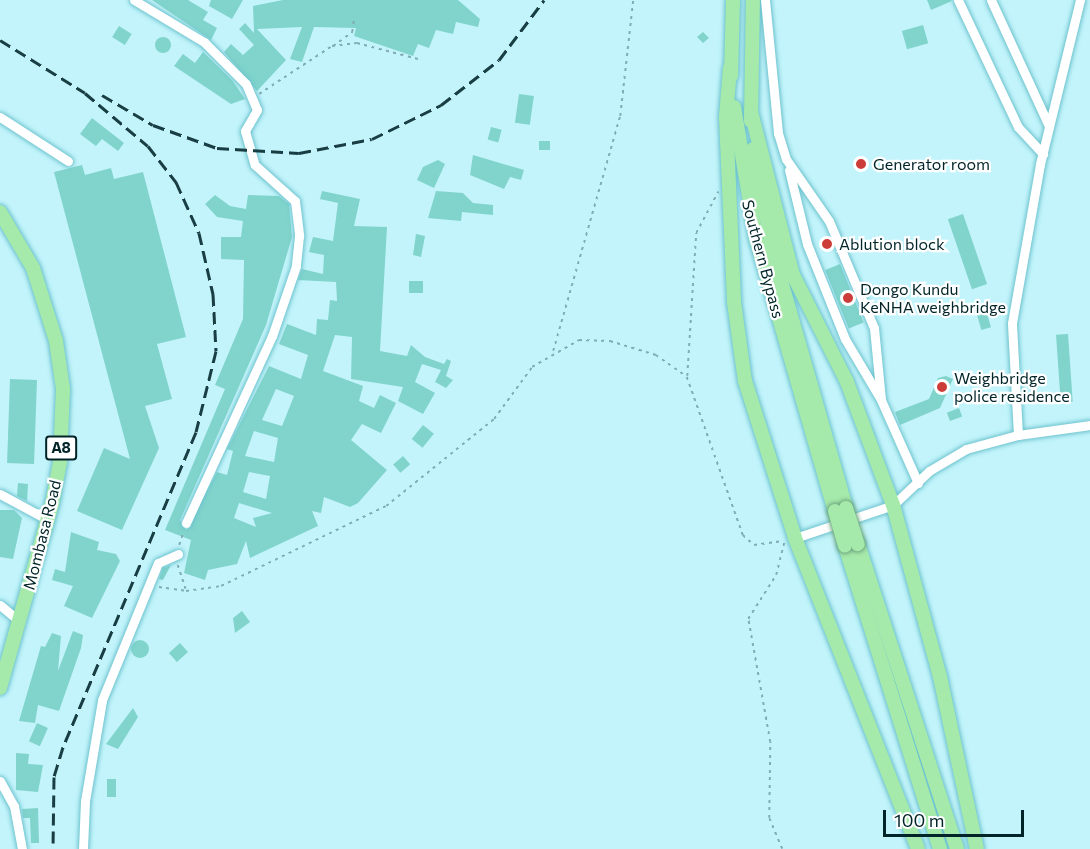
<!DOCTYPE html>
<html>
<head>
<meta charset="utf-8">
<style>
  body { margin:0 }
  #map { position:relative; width:1090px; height:849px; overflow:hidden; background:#c3f4fb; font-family:Commissioner,sans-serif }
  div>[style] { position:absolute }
  .building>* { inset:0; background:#80d4cb; transform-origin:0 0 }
  .round { border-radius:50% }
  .path>* { height:1.5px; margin-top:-0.75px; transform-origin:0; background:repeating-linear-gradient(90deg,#80adb3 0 3px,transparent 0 7.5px) }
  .roads { filter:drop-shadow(0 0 2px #6dc3ce) drop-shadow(0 0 2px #6dc3ce) }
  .minor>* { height:9px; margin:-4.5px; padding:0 4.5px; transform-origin:4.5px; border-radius:4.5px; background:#fff }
  .highway>* { height:14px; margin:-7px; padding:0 7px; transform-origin:7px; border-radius:7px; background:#a6eaab }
  .rail>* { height:3px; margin-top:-1.5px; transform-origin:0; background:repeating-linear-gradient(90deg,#183d42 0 12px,transparent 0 18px) }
  .bridges { filter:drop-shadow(0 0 2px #6ca57d) drop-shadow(0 0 2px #6ca57d) }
  .highway-bridge>* { height:14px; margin:-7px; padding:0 7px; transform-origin:7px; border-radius:7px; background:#a6eaab }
  .dots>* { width:16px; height:16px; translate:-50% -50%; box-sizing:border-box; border:3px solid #fff; border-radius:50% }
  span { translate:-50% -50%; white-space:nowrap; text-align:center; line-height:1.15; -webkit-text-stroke:4.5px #fff; paint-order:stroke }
  .shield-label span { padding:2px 4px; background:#fff; border:2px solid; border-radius:4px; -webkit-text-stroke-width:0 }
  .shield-label { font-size:15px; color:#002428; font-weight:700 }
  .poi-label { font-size:16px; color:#002428 }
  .left { translate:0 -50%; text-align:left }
  .street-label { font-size:16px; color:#002428 }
  .scale { position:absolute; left:883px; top:810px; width:141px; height:27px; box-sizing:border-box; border:3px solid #002428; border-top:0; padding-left:8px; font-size:18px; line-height:21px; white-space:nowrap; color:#002428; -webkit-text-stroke:4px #fff; paint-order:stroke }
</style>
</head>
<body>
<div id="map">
  <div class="building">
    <i style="clip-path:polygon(152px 0,188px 0,208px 12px,203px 20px,217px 28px,211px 40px)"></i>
    <i style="clip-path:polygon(211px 0,243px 0,232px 19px,209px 6px)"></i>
    <i style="clip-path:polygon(283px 0,458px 0,480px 19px,478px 27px,456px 22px,453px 34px,436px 30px,429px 48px,418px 44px,413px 56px,354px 36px,356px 28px,314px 27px,302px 62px,290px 59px,302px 27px,257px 29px,286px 60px,257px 91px,224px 52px,231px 44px,243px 55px,254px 45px,239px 29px,245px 23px,254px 33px,253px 6px)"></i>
    <i style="clip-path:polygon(927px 0,951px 0,952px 1px,931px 10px)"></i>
    <i style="left:923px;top:25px;width:19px;height:22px;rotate:74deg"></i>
    <i style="left:119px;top:26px;width:15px;height:13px;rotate:32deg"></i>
    <i style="clip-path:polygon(703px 32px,709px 38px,703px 43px,697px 37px)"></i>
    <i class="round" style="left:155px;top:37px;width:16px;height:16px"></i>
    <i style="clip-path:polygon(203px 52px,232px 80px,245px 99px,231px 104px,174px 66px,183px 54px,195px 63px)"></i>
    <i style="left:519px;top:94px;width:15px;height:29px;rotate:8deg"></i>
    <i style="clip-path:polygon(92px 118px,124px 143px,118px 151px,102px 139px,96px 146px,80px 134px)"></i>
    <i style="left:491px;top:127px;width:11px;height:13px;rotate:15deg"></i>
    <i style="left:539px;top:141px;width:11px;height:9px"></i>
    <i style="clip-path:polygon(473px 155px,524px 170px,521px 180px,510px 177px,504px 189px,470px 175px)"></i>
    <i style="clip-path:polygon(438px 160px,445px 164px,434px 188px,417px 180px,423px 167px)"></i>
    <i style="clip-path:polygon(82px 165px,85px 175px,111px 168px,114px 179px,143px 172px,186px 337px,157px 344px,172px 399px,145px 406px,159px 448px,122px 530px,77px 511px,104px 448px,130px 459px,54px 172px)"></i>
    <i style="clip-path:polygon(evenodd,322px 191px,360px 199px,354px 226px,387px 227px,380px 351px,407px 356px,411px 345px,425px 357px,444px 364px,447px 359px,451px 361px,446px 376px,453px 380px,446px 388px,435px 382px,441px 370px,422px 364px,415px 382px,435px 393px,423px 414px,398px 401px,403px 387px,351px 379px,352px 337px,335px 335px,323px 371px,363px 386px,359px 401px,374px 408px,380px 395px,396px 403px,381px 433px,362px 424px,351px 440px,387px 470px,358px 503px,350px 507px,324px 497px,321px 513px,312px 511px,318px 526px,250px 558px,246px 541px,237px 564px,208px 570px,205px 580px,184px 573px,191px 540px,165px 530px,225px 389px,215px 385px,243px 319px,244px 260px,221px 259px,221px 237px,241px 237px,243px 221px,217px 217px,205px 204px,215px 195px,230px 206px,246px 209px,248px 195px,279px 196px,289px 204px,292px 237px,266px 325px,180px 520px,186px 530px,217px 472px,227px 475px,233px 451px,227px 449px,269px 366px,301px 379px,308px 355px,279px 344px,287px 324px,316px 335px,317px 319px,328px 320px,330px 300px,337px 301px,336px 282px,298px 280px,302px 269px,323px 274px,324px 255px,309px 252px,313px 237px,333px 241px,338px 203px,320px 199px,322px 191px,276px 389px,294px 396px,282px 426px,262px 420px,276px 389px,322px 191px,254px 431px,278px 438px,274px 462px,245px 456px,254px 431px,322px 191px,249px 472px,270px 476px,266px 499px,243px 492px,249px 472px,322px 191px,239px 503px,272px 513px,253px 518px,256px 527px,234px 518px,239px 503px)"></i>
    <i style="clip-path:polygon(436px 191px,463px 193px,473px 203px,493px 205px,493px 215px,462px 212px,461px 221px,428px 218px)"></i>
    <i style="left:963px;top:214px;width:74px;height:16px;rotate:71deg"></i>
    <i style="clip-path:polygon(416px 234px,425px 236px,421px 257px,413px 255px)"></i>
    <i style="left:829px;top:238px;width:10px;height:11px;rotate:66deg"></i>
    <i style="left:840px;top:264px;width:63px;height:16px;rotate:68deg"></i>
    <i style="left:409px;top:281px;width:14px;height:12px"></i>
    <i style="left:986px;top:310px;width:18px;height:10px;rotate:74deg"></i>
    <i style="left:1068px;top:334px;width:68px;height:12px;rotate:86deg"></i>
    <i style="clip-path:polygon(946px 376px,953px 379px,940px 408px,900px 425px,895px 412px,929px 399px,938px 378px)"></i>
    <i style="left:10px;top:379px;width:27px;height:84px;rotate:2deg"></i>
    <i style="left:959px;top:408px;width:9px;height:13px;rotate:69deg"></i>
    <i style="left:423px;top:425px;width:14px;height:18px;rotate:39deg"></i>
    <i style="left:403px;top:456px;width:11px;height:13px;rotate:49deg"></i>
    <i style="clip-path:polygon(18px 483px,28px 484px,27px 501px,17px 496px)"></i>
    <i style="clip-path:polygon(0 510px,14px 510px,22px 518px,13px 559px,0 557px)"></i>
    <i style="clip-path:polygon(71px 532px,99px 542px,97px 550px,116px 554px,120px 561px,92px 618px,64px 606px,73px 586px,52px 580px,55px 569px,65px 572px)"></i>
    <i style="clip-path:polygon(171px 565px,163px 580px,159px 579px,163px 568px)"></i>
    <i style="clip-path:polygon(242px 611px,250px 622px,235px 633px,233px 618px)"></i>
    <i style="clip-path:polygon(73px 631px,83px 635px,81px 648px,59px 711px,38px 705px,35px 723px,19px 721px,41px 646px,45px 647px,52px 633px,61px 636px,58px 671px)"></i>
    <i class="round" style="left:131px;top:640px;width:18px;height:18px"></i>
    <i style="left:180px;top:643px;width:12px;height:15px;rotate:48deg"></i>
    <i style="clip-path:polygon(133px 708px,138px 717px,118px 749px,106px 744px)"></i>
    <i style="left:37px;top:723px;width:12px;height:20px;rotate:24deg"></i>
    <i style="clip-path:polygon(16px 753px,29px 754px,28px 764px,43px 765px,38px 792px,16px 790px)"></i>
    <i style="left:107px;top:779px;width:9px;height:18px"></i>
    <i style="clip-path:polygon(38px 808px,39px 843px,31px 843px,30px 818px,23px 818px,22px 809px)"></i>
  </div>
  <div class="path">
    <i style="left:333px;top:46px;width:24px;rotate:-36deg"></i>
    <i style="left:352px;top:32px;width:15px;rotate:-82deg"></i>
    <i style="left:259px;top:94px;width:87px;rotate:-33.3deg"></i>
    <i style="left:332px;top:46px;width:25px;rotate:-7deg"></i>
    <i style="left:357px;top:43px;width:63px;rotate:14.7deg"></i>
    <i style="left:553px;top:351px;width:244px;rotate:-74.1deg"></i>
    <i style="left:620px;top:116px;width:117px;rotate:-83.6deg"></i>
    <i style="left:687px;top:376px;width:143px;rotate:-86.4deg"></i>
    <i style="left:696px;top:233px;width:47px;rotate:-61.8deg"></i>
    <i style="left:179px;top:545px;width:13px;rotate:-72deg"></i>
    <i style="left:178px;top:565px;width:25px;rotate:72deg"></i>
    <i style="left:159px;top:587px;width:27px;rotate:8deg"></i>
    <i style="left:186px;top:591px;width:35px;rotate:-8deg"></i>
    <i style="left:221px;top:586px;width:183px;rotate:-25.9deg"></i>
    <i style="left:386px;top:506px;width:139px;rotate:-38.9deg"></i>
    <i style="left:494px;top:419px;width:64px;rotate:-53.8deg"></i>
    <i style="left:532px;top:367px;width:54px;rotate:-29.9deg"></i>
    <i style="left:579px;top:340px;width:31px;rotate:2deg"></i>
    <i style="left:610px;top:341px;width:48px;rotate:16.9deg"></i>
    <i style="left:656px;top:355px;width:38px;rotate:35deg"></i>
    <i style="left:687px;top:377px;width:168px;rotate:70.5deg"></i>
    <i style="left:743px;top:535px;width:15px;rotate:42deg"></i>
    <i style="left:754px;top:545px;width:29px;rotate:-8deg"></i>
    <i style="left:782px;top:849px;width:34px;rotate:-113deg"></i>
    <i style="left:769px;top:818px;width:76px;rotate:-89.2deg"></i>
    <i style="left:770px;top:742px;width:125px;rotate:-100.1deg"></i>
    <i style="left:748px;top:619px;width:52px;rotate:-57.5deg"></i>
    <i style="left:776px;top:575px;width:34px;rotate:-76deg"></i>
  </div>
  <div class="roads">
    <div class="minor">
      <i style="left:134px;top:0;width:82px;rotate:31deg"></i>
      <i style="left:204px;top:42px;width:59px;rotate:45deg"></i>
      <i style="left:246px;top:84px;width:28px;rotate:67deg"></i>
      <i style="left:257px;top:110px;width:24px;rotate:120deg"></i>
      <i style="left:245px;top:131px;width:35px;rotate:74deg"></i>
      <i style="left:255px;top:165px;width:54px;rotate:42deg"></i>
      <i style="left:295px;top:201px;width:35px;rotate:83deg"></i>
      <i style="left:299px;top:236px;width:30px;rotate:96deg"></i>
      <i style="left:296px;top:266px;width:74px;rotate:108.9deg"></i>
      <i style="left:272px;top:336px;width:206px;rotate:114.7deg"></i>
      <i style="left:765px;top:0;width:134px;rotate:84.4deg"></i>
      <i style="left:778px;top:133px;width:27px;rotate:73deg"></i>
      <i style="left:786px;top:159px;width:75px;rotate:55.3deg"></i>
      <i style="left:829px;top:221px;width:116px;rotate:67.2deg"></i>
      <i style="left:874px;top:328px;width:72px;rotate:84.4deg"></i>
      <i style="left:881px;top:400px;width:91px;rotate:66deg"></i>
      <i style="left:958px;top:0;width:140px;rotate:64.7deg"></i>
      <i style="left:1018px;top:127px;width:37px;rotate:47deg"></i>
      <i style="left:991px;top:0;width:139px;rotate:65.3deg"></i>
      <i style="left:0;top:117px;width:81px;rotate:32.9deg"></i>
      <i style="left:789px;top:170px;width:76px;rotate:76.3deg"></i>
      <i style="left:807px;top:244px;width:102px;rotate:68.2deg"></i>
      <i style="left:845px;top:339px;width:69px;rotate:59.3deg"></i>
      <i style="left:1018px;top:435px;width:112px;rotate:-93.1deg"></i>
      <i style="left:1012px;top:323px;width:161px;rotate:-80deg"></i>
      <i style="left:1040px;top:164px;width:169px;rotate:-76.3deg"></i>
      <i style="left:0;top:494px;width:55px;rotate:28.4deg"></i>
      <i style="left:795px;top:538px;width:103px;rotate:-18.6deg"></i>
      <i style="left:893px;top:505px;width:50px;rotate:-43.4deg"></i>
      <i style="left:929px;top:471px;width:43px;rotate:-30.7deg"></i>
      <i style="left:966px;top:449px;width:54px;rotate:-15.1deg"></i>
      <i style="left:1018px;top:435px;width:73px;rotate:-7.9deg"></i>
      <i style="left:0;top:605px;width:23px;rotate:40deg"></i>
      <i style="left:0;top:781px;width:29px;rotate:61deg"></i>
      <i style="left:14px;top:806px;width:44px;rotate:79.5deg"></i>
      <i style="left:83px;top:849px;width:48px;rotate:-87.6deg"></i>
      <i style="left:85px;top:801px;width:102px;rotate:-80.4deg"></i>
      <i style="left:102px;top:700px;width:148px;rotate:-67.8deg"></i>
      <i style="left:158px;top:563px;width:22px;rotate:-24deg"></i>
    </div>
    <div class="highway">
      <i style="left:730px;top:68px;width:49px;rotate:94.7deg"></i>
      <i style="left:726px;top:117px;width:185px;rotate:87.5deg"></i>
      <i style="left:734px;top:302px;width:80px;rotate:82.1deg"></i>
      <i style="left:745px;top:381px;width:165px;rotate:72.3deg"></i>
      <i style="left:795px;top:538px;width:334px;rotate:68.4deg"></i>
      <i style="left:731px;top:76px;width:76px;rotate:-88.5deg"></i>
      <i style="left:734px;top:107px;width:133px;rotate:80.5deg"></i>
      <i style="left:756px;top:238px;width:284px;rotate:73.9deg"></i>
      <i style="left:751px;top:112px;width:168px;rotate:75.6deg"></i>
      <i style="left:793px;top:275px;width:120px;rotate:63.2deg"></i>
      <i style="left:847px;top:382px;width:131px;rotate:69.5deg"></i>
      <i style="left:893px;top:505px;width:178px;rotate:74.7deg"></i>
      <i style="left:940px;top:677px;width:176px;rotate:77.9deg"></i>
      <i style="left:751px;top:121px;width:121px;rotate:-89.1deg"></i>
      <i style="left:753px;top:149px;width:113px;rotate:78.8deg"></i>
      <i style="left:775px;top:260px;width:258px;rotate:74deg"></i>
      <i style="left:0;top:212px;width:65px;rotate:59.5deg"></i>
      <i style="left:33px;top:268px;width:77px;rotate:72.5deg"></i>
      <i style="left:56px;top:341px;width:49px;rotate:81.7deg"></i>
      <i style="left:63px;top:389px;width:73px;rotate:92.4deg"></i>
      <i style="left:60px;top:462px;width:43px;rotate:100.8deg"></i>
      <i style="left:52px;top:504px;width:191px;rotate:105.8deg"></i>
      <i style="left:858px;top:544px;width:321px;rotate:72deg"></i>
      <i style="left:845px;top:546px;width:318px;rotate:72.6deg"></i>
    </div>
  </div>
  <div class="rail">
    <i style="left:0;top:40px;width:100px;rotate:31.9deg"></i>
    <i style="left:85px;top:93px;width:82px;rotate:40.1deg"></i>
    <i style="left:148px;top:146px;width:46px;rotate:52.1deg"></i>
    <i style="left:176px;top:182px;width:56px;rotate:65.7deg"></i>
    <i style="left:199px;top:233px;width:63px;rotate:77.1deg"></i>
    <i style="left:213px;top:294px;width:57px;rotate:87deg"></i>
    <i style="left:216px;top:351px;width:83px;rotate:103.9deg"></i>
    <i style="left:196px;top:432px;width:342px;rotate:112.9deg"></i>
    <i style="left:63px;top:747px;width:31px;rotate:107deg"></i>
    <i style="left:54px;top:777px;width:72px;rotate:90.8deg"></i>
    <i style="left:102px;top:95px;width:59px;rotate:30.5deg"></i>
    <i style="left:153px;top:125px;width:68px;rotate:19.8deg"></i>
    <i style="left:217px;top:148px;width:82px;rotate:3.5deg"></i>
    <i style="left:299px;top:153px;width:74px;rotate:-10.9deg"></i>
    <i style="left:372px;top:139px;width:77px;rotate:-26.2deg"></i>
    <i style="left:441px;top:105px;width:73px;rotate:-37.8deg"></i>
    <i style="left:499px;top:60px;width:75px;rotate:-53.1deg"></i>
  </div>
  <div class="bridges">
    <div class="highway-bridge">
      <i style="left:846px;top:508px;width:38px;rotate:72deg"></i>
      <i style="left:835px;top:511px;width:36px;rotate:74deg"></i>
    </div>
  </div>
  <div class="dots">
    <i style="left:861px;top:164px;background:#cc3d39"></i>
    <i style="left:827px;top:244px;background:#cc3d39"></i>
    <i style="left:848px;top:298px;background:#cc3d39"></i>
    <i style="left:942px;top:387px;background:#cc3d39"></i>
  </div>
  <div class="shield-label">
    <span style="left:61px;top:448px">A8</span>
  </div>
  <div class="poi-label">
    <span class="left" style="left:873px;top:164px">Generator room</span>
    <span class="left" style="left:839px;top:244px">Ablution block</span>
    <span class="left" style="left:860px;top:298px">Dongo Kundu<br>KeNHA weighbridge</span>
    <span class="left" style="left:954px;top:387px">Weighbridge<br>police residence</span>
  </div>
  <div class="street-label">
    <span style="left:763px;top:259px;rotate:75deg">Southern Bypass</span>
    <span style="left:42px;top:535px;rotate:-76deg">Mombasa Road</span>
  </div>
  <div class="scale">100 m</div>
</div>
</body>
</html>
